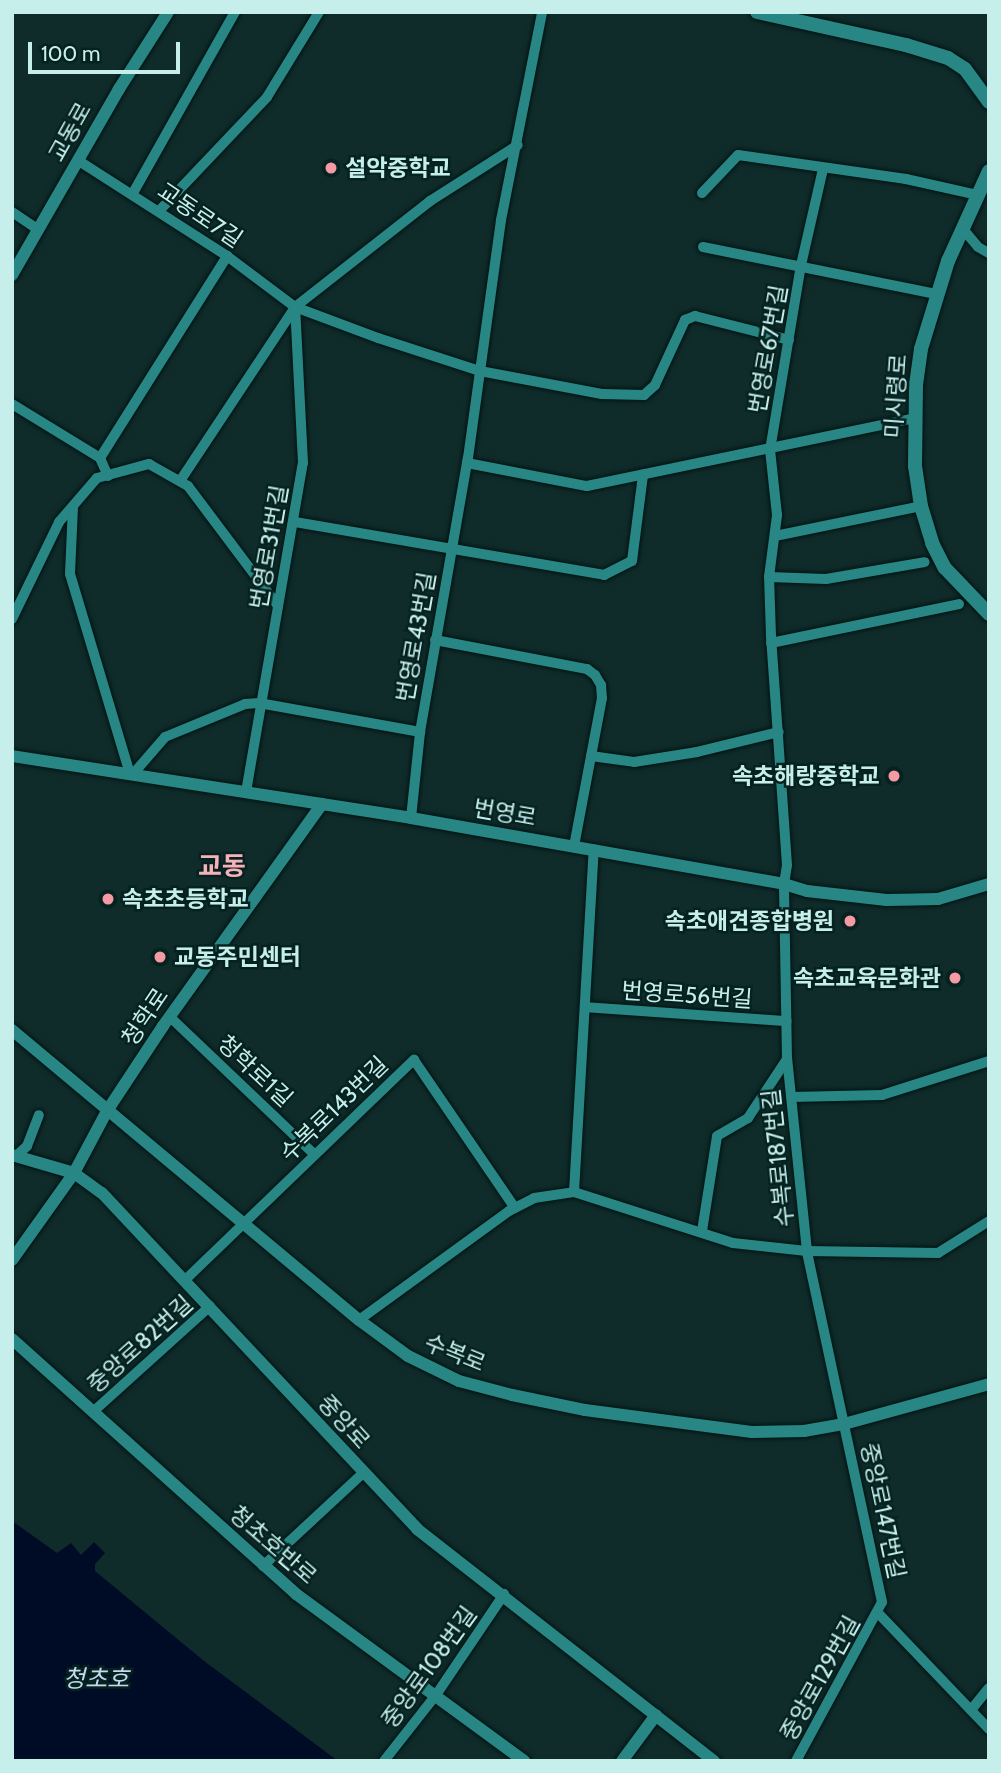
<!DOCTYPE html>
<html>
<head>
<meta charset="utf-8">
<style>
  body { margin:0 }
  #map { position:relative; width:1001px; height:1773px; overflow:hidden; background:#0f2c2b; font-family:Cabin,"Noto Sans KR",sans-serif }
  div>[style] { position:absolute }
  .water>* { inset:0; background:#000c25 }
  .roads { filter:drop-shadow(0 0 2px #001413) drop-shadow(0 0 2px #001413) }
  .minor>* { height:10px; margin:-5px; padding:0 5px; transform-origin:5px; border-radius:5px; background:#288784 }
  .tertiary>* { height:12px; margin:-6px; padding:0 6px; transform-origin:6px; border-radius:6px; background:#288784 }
  .secondary>* { height:14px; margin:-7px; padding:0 7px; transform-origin:7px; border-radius:7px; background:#288784 }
  .dots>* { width:19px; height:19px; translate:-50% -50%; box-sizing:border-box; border:4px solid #052221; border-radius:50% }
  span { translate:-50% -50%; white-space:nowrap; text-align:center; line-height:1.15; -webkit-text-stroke:5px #052221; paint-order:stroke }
  .street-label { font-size:23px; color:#c6efec }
  .poi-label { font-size:23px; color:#c6efec; font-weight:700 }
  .left { translate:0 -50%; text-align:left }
  .right { translate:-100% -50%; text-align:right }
  .water-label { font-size:24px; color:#c6d9ef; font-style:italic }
  .quarter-label { font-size:26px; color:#f6b2b9; font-weight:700 }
  .frame { position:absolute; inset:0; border:14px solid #c6efec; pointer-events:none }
  .scale { position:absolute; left:28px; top:42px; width:152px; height:32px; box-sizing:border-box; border:4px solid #c6efec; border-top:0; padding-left:9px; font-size:21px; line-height:24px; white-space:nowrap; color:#c6efec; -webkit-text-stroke:5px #052221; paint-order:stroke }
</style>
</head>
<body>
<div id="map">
  <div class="water">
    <i style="clip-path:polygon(12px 1521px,57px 1553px,71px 1543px,81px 1555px,94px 1542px,105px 1553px,95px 1564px,95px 1571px,204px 1661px,338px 1761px,12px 1761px)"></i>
  </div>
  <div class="roads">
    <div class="minor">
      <i style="left:79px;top:161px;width:176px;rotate:32.7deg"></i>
      <i style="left:227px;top:256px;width:85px;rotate:36.9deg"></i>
      <i style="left:295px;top:307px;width:89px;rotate:20.5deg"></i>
      <i style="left:378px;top:338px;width:107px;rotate:17.9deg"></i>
      <i style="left:480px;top:371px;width:124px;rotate:10.7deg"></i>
      <i style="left:602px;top:394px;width:42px;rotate:1.4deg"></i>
      <i style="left:644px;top:395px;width:15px;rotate:-42deg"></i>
      <i style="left:655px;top:385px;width:72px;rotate:-65.2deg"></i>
      <i style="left:685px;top:320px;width:11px;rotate:-22deg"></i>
      <i style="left:695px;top:316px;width:97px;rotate:14.3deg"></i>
      <i style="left:133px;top:193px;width:208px;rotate:-60.6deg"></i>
      <i style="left:702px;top:193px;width:52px;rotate:-46.5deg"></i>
      <i style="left:738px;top:155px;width:170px;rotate:8.1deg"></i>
      <i style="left:906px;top:179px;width:74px;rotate:12.5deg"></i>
      <i style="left:159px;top:211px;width:157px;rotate:-46.5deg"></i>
      <i style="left:267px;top:97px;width:100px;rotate:-58.5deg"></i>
      <i style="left:12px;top:212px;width:32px;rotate:34deg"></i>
      <i style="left:963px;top:229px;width:23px;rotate:50deg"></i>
      <i style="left:978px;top:247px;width:13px;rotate:29deg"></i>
      <i style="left:703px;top:247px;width:239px;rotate:11.4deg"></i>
      <i style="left:12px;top:404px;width:103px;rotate:31.5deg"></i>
      <i style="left:467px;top:463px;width:122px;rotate:10.9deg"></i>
      <i style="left:587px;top:486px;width:336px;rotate:-11.7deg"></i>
      <i style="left:108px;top:476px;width:20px;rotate:-114deg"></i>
      <i style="left:100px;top:458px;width:239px;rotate:-57.8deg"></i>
      <i style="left:180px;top:481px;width:209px;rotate:-56.5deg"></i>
      <i style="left:295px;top:307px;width:172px;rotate:-38.1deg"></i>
      <i style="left:430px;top:201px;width:104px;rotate:-32.5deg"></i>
      <i style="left:73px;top:507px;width:67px;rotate:92.6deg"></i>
      <i style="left:70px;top:574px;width:209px;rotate:73.3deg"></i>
      <i style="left:295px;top:522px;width:314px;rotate:9.7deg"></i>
      <i style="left:604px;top:575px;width:31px;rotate:-27deg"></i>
      <i style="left:632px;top:561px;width:87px;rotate:-82.7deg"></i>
      <i style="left:775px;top:536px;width:149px;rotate:-11.6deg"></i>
      <i style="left:769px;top:577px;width:57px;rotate:2deg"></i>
      <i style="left:826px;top:579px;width:100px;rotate:-9.7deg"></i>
      <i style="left:12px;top:619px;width:108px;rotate:-64.1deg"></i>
      <i style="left:59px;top:522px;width:58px;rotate:-49.2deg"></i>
      <i style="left:97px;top:478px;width:54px;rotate:-15.1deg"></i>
      <i style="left:149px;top:464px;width:45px;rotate:29.4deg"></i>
      <i style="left:188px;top:486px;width:150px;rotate:53.1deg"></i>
      <i style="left:435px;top:640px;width:155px;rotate:10.8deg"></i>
      <i style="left:587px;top:669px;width:10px;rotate:37deg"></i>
      <i style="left:595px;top:675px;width:12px;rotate:59deg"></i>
      <i style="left:601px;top:685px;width:13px;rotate:86deg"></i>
      <i style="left:602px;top:698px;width:151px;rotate:100.7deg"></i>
      <i style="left:771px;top:643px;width:192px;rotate:-11.7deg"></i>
      <i style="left:591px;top:756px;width:43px;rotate:7.9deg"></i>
      <i style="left:634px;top:762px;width:64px;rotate:-9deg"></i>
      <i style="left:697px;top:752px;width:84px;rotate:-13.7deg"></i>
      <i style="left:133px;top:774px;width:49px;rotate:-49.1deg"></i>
      <i style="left:165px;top:737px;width:87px;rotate:-22.4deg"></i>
      <i style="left:245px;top:704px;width:14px;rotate:-4deg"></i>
      <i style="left:259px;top:703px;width:164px;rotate:10.2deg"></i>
      <i style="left:246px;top:792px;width:334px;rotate:-80.2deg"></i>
      <i style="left:303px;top:463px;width:156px;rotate:-92.9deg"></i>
      <i style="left:411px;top:818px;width:86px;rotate:-84deg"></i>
      <i style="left:420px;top:732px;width:278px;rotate:-80.1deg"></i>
      <i style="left:468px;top:458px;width:240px;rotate:-82.1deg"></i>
      <i style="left:501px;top:220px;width:212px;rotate:-78.8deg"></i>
      <i style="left:585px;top:1007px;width:202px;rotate:4deg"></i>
      <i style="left:170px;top:1017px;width:199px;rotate:43.6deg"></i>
      <i style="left:791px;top:1097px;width:91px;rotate:-1.3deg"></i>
      <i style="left:882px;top:1095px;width:112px;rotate:-17.6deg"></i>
      <i style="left:16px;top:1156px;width:15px;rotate:-42deg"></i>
      <i style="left:27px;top:1146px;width:33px;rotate:-69deg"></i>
      <i style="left:574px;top:1192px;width:343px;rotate:-86.7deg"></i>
      <i style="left:702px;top:1231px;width:96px;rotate:-81deg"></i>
      <i style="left:717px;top:1136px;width:36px;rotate:-30deg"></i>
      <i style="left:748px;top:1118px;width:71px;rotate:-56.5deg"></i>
      <i style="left:185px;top:1280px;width:318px;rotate:-43.9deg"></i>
      <i style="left:414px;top:1060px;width:179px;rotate:55.7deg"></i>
      <i style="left:359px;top:1320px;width:185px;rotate:-36deg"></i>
      <i style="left:509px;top:1211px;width:28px;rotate:-27deg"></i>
      <i style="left:534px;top:1198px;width:40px;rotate:-8.5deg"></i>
      <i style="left:574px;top:1192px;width:167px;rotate:17.8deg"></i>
      <i style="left:733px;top:1243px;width:74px;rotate:6.2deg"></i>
      <i style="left:807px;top:1251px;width:131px;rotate:0.9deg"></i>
      <i style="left:938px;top:1253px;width:60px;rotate:-32.1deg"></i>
      <i style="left:95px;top:1410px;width:155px;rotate:-42.1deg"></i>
      <i style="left:263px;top:1566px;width:137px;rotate:-42.9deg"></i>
      <i style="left:878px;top:1613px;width:161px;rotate:46.3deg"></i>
      <i style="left:971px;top:1710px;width:28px;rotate:-51deg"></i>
      <i style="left:384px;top:1761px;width:84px;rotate:-51.8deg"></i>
      <i style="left:436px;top:1695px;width:122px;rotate:-56deg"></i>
      <i style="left:796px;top:1761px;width:181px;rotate:-61.6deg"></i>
      <i style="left:882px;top:1602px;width:359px;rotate:-102.1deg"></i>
      <i style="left:807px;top:1251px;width:193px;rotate:-95.9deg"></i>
      <i style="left:787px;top:1059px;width:175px;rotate:-91deg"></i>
      <i style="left:784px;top:884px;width:19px;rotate:-81deg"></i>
      <i style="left:787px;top:865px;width:230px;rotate:-94deg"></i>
      <i style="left:771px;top:636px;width:59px;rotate:-91.9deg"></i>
      <i style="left:769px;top:577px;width:63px;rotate:-82.6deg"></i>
      <i style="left:777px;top:515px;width:65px;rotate:-96.1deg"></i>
      <i style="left:770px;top:450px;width:188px;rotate:-80.5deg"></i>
      <i style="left:801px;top:265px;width:98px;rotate:-77.1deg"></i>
    </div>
    <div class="tertiary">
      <i style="left:12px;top:275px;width:215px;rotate:-60.1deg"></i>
      <i style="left:119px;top:89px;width:91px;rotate:-57.5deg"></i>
      <i style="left:12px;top:756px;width:404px;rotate:8.8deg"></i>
      <i style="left:411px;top:818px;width:379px;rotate:10deg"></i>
      <i style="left:784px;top:884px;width:24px;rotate:17deg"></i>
      <i style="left:807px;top:891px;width:80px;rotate:6.5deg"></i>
      <i style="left:886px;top:900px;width:52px;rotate:-1.1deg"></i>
      <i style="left:938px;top:899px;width:53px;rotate:-16.4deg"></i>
      <i style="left:12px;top:1030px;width:452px;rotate:39.9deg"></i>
      <i style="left:359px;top:1320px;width:61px;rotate:36.3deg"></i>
      <i style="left:408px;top:1356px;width:57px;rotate:26.1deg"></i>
      <i style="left:459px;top:1381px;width:55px;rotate:14.8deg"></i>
      <i style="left:512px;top:1395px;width:75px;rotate:11.6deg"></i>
      <i style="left:585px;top:1410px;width:168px;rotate:7.5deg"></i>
      <i style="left:752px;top:1432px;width:52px;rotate:-1.1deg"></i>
      <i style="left:804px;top:1431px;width:41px;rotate:-9.9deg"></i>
      <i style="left:844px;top:1424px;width:150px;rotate:-15.4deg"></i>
      <i style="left:12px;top:1155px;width:65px;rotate:16.2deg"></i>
      <i style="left:74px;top:1173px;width:34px;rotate:36deg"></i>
      <i style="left:102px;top:1193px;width:461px;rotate:46.8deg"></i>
      <i style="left:417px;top:1529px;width:377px;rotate:38deg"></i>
      <i style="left:12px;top:1260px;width:107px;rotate:-54.5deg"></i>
      <i style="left:74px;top:1173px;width:70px;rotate:-62deg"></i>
      <i style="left:107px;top:1111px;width:102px;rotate:-56.6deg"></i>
      <i style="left:163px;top:1026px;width:273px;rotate:-54.4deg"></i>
      <i style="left:12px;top:1339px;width:382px;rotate:41.9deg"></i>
      <i style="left:296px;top:1594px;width:283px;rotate:36.2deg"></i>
      <i style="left:622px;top:1761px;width:57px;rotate:-53.5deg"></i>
    </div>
    <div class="secondary">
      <i style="left:757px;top:12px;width:153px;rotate:12.5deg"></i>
      <i style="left:906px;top:45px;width:44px;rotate:17.2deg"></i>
      <i style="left:948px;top:58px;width:20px;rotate:33deg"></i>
      <i style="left:965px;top:69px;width:41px;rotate:54deg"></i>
      <i style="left:989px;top:171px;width:99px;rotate:114.5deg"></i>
      <i style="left:948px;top:261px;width:92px;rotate:107.1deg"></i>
      <i style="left:921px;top:349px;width:35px;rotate:98deg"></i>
      <i style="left:916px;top:384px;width:82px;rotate:90.7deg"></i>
      <i style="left:915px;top:466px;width:40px;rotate:81.5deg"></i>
      <i style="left:921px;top:506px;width:39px;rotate:73deg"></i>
      <i style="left:932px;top:543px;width:28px;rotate:63deg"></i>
      <i style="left:945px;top:568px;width:64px;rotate:46.3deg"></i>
    </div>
  </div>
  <div class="dots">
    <i style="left:331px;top:168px;background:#f49aa5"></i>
    <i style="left:894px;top:776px;background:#f49aa5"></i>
    <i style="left:108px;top:899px;background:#f49aa5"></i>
    <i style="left:850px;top:921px;background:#f49aa5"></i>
    <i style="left:160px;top:957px;background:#f49aa5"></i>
    <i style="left:955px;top:978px;background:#f49aa5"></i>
  </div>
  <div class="street-label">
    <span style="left:70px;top:132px;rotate:-61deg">교동로</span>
    <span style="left:200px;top:215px;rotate:34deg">교동로7길</span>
    <span style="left:768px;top:349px;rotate:-80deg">번영로67번길</span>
    <span style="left:896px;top:396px;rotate:-86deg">미시령로</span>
    <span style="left:269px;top:547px;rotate:-80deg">번영로31번길</span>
    <span style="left:416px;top:637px;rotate:-80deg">번영로43번길</span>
    <span style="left:505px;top:813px;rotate:10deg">번영로</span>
    <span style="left:687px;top:995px;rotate:4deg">번영로56번길</span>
    <span style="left:145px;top:1017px;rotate:-56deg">청학로</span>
    <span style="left:255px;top:1071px;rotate:43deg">청학로1길</span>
    <span style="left:334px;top:1109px;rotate:-44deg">수복로143번길</span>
    <span style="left:778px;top:1158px;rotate:-96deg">수복로187번길</span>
    <span style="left:140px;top:1344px;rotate:-42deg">중앙로82번길</span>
    <span style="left:455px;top:1353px;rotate:22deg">수복로</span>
    <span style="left:344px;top:1422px;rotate:48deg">중앙로</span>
    <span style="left:883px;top:1511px;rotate:78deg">중앙로147번길</span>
    <span style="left:273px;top:1545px;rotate:41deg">청초호반로</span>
    <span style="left:429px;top:1667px;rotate:-54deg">중앙로108번길</span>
    <span style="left:820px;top:1678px;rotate:-61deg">중앙로129번길</span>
  </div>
  <div class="poi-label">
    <span class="left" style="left:345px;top:168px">설악중학교</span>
    <span class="right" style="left:880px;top:776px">속초해랑중학교</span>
    <span class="left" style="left:122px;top:899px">속초초등학교</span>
    <span class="right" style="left:834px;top:921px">속초애견종합병원</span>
    <span class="left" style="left:174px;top:957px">교동주민센터</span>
    <span class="right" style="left:941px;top:978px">속초교육문화관</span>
  </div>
  <div class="water-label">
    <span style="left:96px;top:1679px">청초호</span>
  </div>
  <div class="quarter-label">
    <span style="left:222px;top:867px">교동</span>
  </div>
  <div class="frame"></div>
  <div class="scale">100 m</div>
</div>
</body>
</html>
